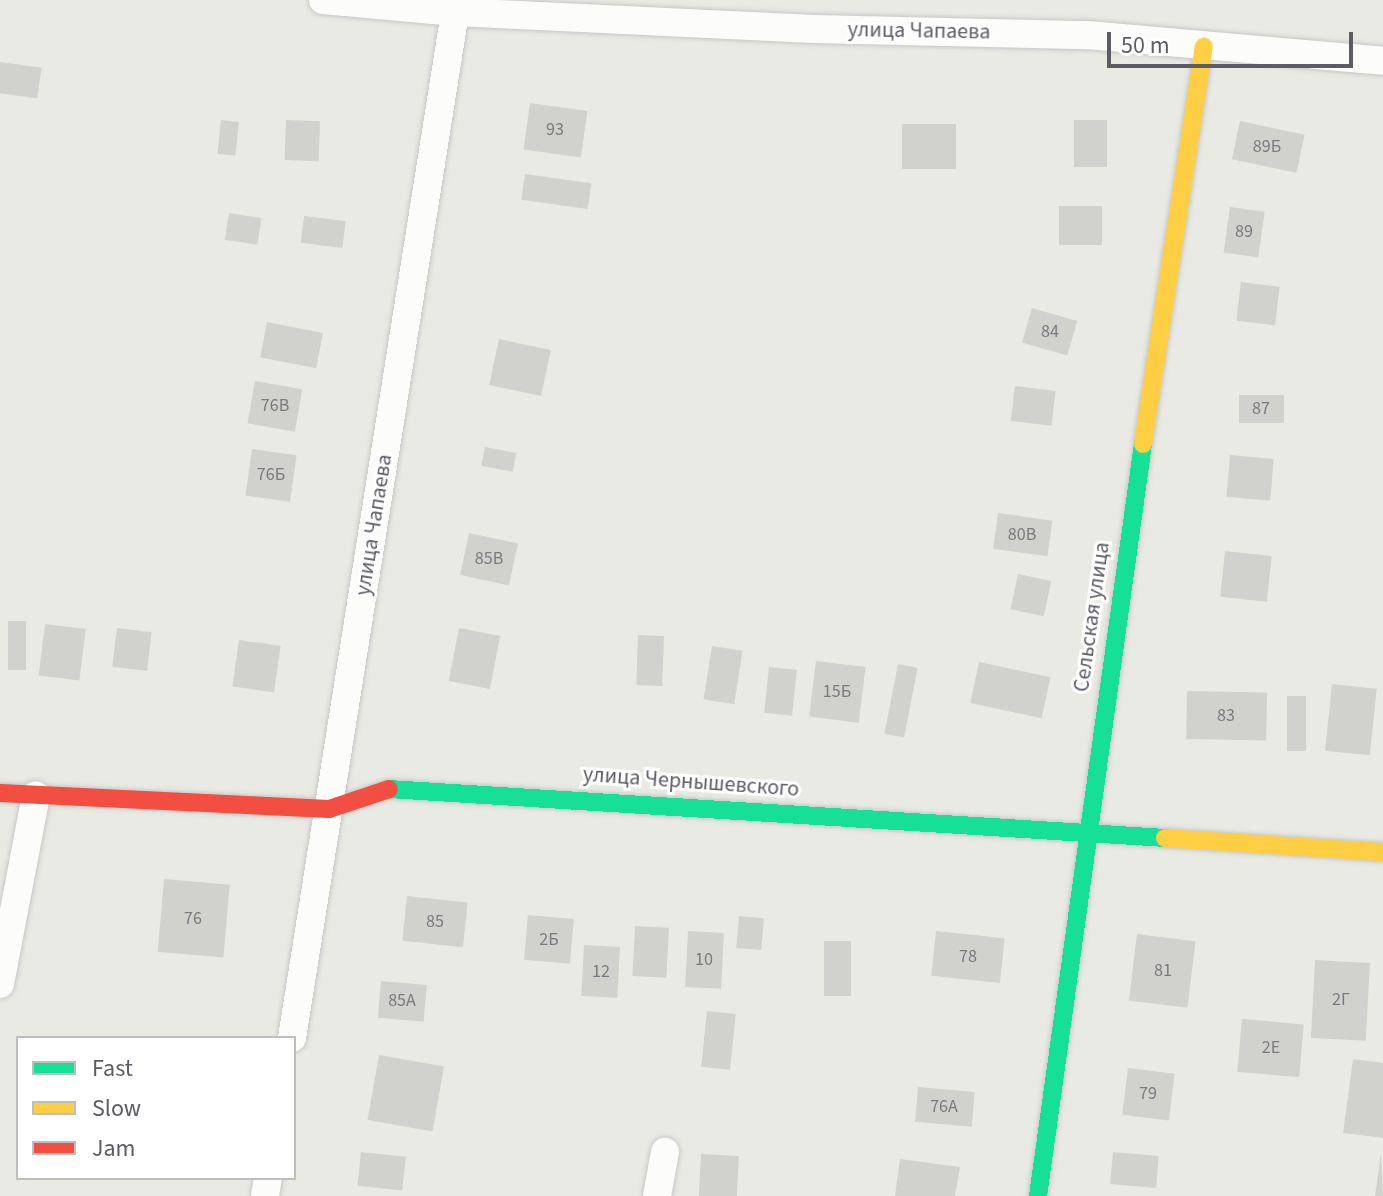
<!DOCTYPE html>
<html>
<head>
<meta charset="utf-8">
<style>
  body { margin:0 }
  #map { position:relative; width:1383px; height:1196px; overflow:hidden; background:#eaeae5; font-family:"Source Sans 3",sans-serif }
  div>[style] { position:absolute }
  .building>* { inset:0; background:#d1d1ce; transform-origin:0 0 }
  .roads { filter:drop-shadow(0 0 2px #c7c7c6) drop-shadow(0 0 2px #c7c7c6) }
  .street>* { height:28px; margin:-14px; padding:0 14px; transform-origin:14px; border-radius:14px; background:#fcfcfb }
  .fast>* { height:18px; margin:-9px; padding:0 9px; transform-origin:9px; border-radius:9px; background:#16e098 }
  .slow>* { height:18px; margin:-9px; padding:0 9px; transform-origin:9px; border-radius:9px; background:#ffcf43 }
  .jam>* { height:18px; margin:-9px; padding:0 9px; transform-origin:9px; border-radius:9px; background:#f24e42 }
  span { translate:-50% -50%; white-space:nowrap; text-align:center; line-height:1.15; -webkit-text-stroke:6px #fff; paint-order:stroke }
  .number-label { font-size:18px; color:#7a7b7f }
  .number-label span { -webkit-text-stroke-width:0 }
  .street-label { font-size:22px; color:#5b5d63 }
  .legend { position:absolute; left:16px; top:1036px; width:280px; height:144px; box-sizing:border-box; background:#fff; border:2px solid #bdbec1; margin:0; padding:10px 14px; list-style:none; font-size:24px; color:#5b5d63 }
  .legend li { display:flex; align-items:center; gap:16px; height:40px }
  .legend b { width:40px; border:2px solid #bdbec1 }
  .scale { position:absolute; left:1107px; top:32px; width:246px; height:36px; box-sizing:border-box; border:4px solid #5b5d63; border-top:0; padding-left:10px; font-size:24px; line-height:28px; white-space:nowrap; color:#5b5d63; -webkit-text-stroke:6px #fff; paint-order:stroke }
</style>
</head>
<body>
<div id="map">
  <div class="building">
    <i style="left:0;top:62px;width:42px;height:31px;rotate:8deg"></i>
    <i style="left:530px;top:103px;width:58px;height:47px;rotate:8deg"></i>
    <i style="left:221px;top:120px;width:18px;height:34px;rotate:6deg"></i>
    <i style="left:286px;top:120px;width:34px;height:40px;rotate:2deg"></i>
    <i style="left:1074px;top:120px;width:33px;height:47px"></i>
    <i style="left:1240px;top:121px;width:66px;height:39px;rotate:12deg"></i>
    <i style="left:902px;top:124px;width:54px;height:45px"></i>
    <i style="left:525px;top:174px;width:67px;height:26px;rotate:8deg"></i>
    <i style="left:1059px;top:206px;width:43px;height:39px"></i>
    <i style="left:1230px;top:207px;width:35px;height:46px;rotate:8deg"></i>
    <i style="left:229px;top:213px;width:33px;height:27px;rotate:9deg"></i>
    <i style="left:304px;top:216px;width:42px;height:27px;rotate:7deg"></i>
    <i style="left:1241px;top:282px;width:39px;height:39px;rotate:7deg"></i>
    <i style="left:1032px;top:308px;width:47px;height:36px;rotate:16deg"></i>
    <i style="left:267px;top:322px;width:57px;height:36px;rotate:11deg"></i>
    <i style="left:499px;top:339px;width:53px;height:47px;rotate:12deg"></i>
    <i style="left:255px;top:381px;width:48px;height:43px;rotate:10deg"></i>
    <i style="left:1015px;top:386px;width:41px;height:35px;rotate:7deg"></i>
    <i style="left:1239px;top:395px;width:45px;height:28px"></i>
    <i style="left:485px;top:447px;width:32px;height:19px;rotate:11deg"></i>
    <i style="left:252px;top:449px;width:45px;height:47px;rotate:8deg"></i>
    <i style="left:1230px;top:455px;width:44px;height:42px;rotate:5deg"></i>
    <i style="left:998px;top:513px;width:55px;height:36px;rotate:8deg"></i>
    <i style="left:469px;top:533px;width:50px;height:43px;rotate:12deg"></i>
    <i style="left:1225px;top:551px;width:47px;height:46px;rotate:6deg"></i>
    <i style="left:1018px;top:574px;width:34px;height:36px;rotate:12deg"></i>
    <i style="left:8px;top:621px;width:18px;height:49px"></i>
    <i style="left:45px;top:624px;width:41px;height:52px;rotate:7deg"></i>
    <i style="left:117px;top:628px;width:35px;height:39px;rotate:7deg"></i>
    <i style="left:459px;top:628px;width:42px;height:54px;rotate:11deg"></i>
    <i style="left:638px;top:635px;width:26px;height:50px;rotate:2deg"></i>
    <i style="left:239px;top:640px;width:42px;height:47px;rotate:8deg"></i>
    <i style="left:712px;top:646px;width:31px;height:54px;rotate:9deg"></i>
    <i style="left:816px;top:661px;width:50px;height:56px;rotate:7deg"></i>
    <i style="left:979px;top:662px;width:73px;height:42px;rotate:12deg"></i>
    <i style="left:898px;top:664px;width:20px;height:71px;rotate:11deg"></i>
    <i style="left:769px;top:667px;width:28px;height:46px;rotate:6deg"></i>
    <i style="left:1332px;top:684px;width:45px;height:67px;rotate:6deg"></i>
    <i style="left:1187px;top:691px;width:80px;height:48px;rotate:1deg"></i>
    <i style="left:1287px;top:696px;width:19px;height:55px"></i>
    <i style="left:164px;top:879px;width:66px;height:73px;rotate:5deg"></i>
    <i style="left:407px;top:896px;width:61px;height:45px;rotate:6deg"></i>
    <i style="left:528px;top:915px;width:46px;height:45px;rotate:5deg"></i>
    <i style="left:739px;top:916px;width:25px;height:32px;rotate:5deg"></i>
    <i style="left:635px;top:926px;width:34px;height:50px;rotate:3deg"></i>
    <i style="left:688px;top:931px;width:36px;height:56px;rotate:3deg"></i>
    <i style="left:936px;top:931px;width:69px;height:45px;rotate:6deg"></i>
    <i style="left:1137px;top:934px;width:59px;height:67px;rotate:7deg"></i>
    <i style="left:824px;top:941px;width:27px;height:55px"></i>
    <i style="left:584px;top:945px;width:36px;height:51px;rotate:3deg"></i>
    <i style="left:1315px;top:960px;width:55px;height:78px;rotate:3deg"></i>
    <i style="left:381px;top:981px;width:46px;height:37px;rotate:5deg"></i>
    <i style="left:707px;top:1011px;width:29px;height:56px;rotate:6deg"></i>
    <i style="left:1242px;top:1019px;width:62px;height:53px;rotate:5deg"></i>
    <i style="left:379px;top:1055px;width:66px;height:66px;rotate:10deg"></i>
    <i style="clip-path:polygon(1353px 1059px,1383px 1063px,1383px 1138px,1343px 1133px)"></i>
    <i style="left:1128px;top:1068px;width:47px;height:47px;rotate:7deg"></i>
    <i style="left:918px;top:1087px;width:57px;height:35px;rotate:5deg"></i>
    <i style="left:361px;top:1152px;width:45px;height:34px;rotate:6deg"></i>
    <i style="left:1113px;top:1152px;width:46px;height:32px;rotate:5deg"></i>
    <i style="clip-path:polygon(1381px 1153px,1383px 1196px,1375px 1196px)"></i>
    <i style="left:701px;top:1154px;width:38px;height:42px;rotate:3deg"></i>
    <i style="clip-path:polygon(900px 1159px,960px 1167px,955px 1196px,895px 1196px)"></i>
  </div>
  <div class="roads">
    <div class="street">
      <i style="left:323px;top:0;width:133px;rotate:5.2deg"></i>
      <i style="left:455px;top:12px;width:359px;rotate:2.7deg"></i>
      <i style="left:814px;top:29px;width:274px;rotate:1.3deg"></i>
      <i style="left:1088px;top:35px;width:296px;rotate:5deg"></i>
      <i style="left:0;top:984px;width:192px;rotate:-79.2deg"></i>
      <i style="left:292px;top:1038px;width:1039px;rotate:-80.97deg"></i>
      <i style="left:265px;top:1196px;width:18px;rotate:-81deg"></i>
      <i style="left:657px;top:1196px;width:45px;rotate:-79.7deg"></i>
    </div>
    <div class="fast">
      <i style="left:389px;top:789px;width:778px;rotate:3.61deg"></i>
      <i style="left:1038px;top:1196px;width:759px;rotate:-82.05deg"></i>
    </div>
    <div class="slow">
      <i style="left:1143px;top:444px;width:402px;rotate:-81.3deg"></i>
      <i style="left:1165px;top:838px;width:218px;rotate:3.7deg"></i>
    </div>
    <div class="jam">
      <i style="left:0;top:793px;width:329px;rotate:2.8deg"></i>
      <i style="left:329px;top:809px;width:63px;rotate:-18.4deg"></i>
    </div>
  </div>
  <div class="number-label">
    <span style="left:555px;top:130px">93</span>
    <span style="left:1267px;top:147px">89Б</span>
    <span style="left:1244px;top:232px">89</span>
    <span style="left:1050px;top:332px">84</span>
    <span style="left:275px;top:406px">76В</span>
    <span style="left:1261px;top:409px">87</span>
    <span style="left:271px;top:475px">76Б</span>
    <span style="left:1022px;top:535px">80В</span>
    <span style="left:489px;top:559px">85В</span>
    <span style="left:837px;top:692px">15Б</span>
    <span style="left:1226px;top:716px">83</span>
    <span style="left:193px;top:919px">76</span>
    <span style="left:435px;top:922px">85</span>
    <span style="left:549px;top:940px">2Б</span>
    <span style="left:968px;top:957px">78</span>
    <span style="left:704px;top:960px">10</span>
    <span style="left:1163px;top:971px">81</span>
    <span style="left:601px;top:972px">12</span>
    <span style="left:1341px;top:1000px">2Г</span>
    <span style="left:402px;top:1001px">85А</span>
    <span style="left:1271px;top:1048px">2Е</span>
    <span style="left:1148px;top:1094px">79</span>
    <span style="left:944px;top:1107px">76А</span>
  </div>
  <div class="street-label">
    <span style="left:919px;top:31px;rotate:1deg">улица Чапаева</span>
    <span style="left:374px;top:525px;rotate:-81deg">улица Чапаева</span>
    <span style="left:1092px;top:617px;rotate:-82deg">Сельская улица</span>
    <span style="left:691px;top:782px;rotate:4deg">улица Чернышевского</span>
  </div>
  <ul class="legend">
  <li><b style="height:10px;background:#16e098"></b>Fast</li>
  <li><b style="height:10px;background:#ffcf43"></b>Slow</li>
  <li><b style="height:10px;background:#f24e42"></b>Jam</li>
  </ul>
  <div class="scale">50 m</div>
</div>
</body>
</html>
